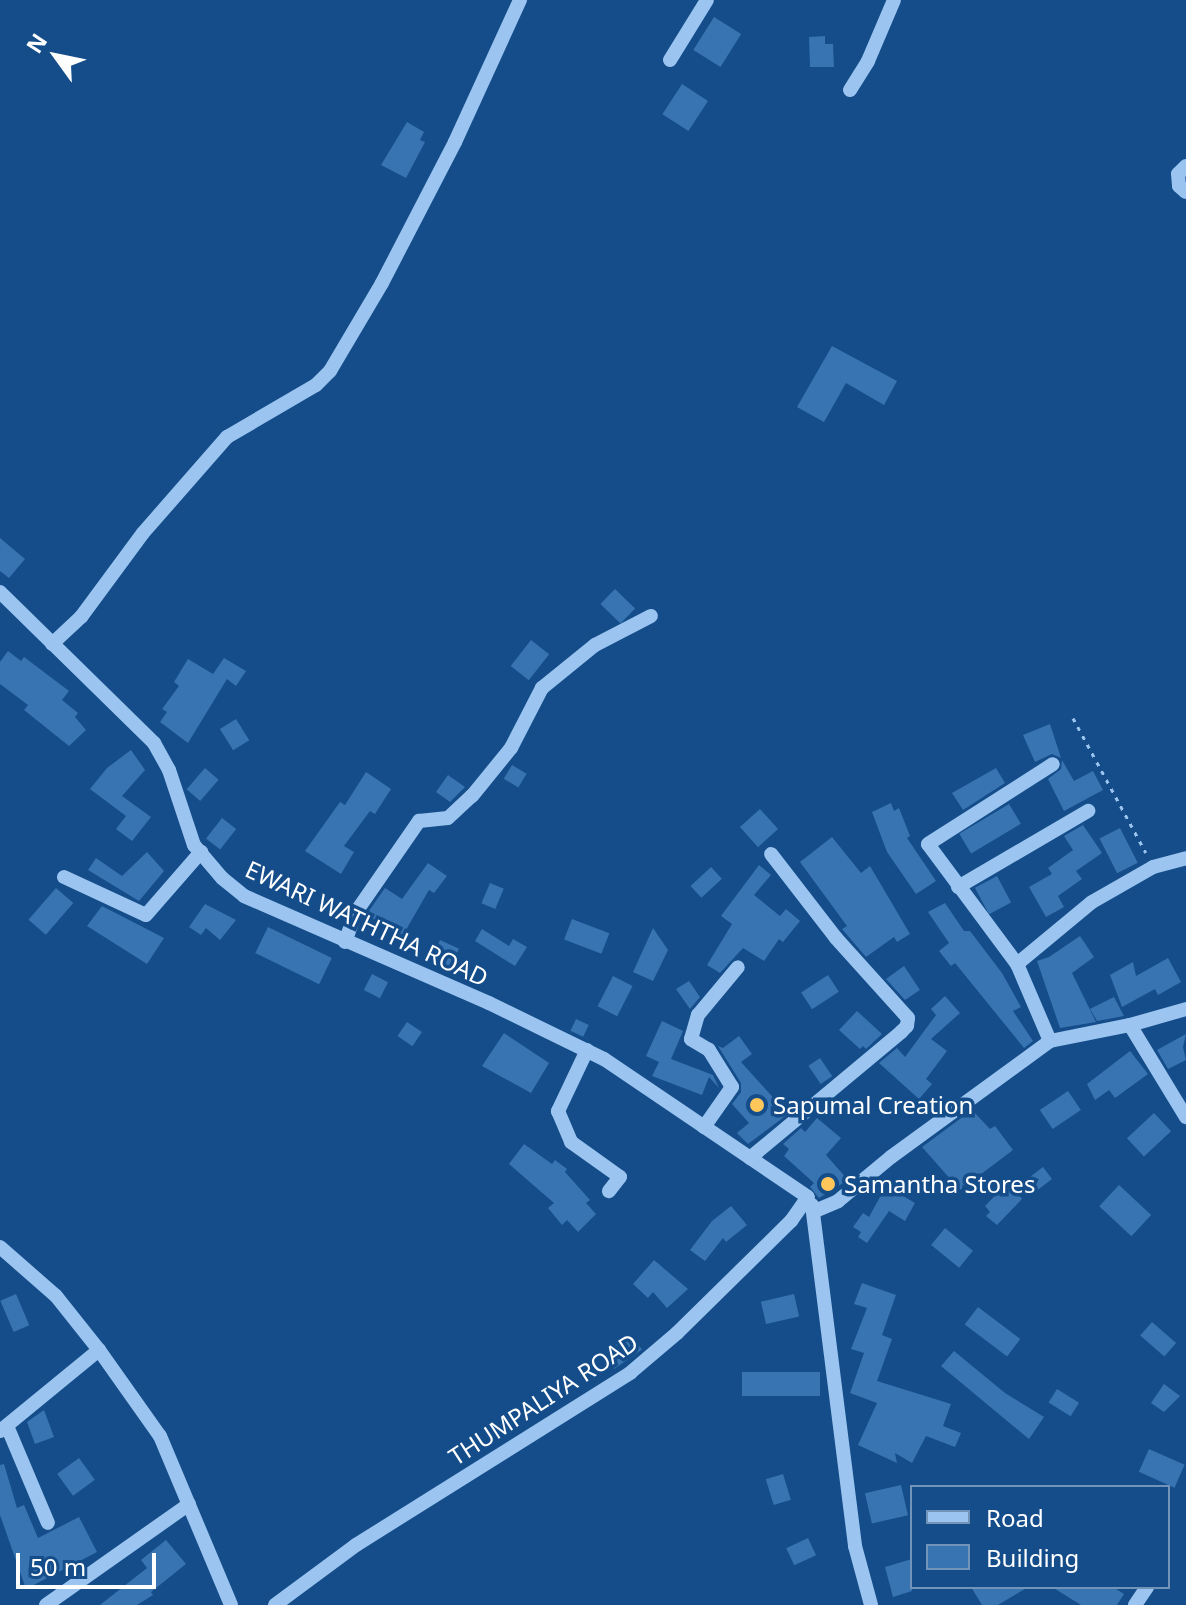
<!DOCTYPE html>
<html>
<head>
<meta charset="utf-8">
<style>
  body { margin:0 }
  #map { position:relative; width:1186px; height:1605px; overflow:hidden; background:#144d89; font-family:"Noto Sans",sans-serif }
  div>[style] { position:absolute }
  .building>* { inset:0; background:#3874b1; transform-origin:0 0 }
  .path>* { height:3px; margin-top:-1.5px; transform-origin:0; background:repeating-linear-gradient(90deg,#9bc5f0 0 4px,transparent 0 10px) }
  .minor>* { height:14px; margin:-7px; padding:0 7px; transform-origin:7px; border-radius:7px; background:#9bc5f0 }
  .dots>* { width:22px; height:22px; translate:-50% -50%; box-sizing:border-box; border:4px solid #144d89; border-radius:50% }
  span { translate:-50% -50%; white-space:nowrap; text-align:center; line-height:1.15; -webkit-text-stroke:7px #144d89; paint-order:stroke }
  .street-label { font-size:24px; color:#fff }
  .poi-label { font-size:24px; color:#fff }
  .left { translate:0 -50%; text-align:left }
  .legend { position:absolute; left:910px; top:1485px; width:260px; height:104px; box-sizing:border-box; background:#144d89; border:2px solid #7294b8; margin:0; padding:10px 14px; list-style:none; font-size:24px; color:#fff }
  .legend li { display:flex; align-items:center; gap:16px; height:40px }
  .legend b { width:40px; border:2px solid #7294b8 }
  .north { position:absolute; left:16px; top:16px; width:80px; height:80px; -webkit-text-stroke:6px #144d89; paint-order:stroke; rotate:303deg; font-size:22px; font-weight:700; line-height:32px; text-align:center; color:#fff }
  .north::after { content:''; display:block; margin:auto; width:28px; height:36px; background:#fff; clip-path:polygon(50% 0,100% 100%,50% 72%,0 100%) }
  .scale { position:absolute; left:16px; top:1553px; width:140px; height:36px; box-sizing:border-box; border:4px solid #fff; border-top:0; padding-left:10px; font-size:24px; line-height:28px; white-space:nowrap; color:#fff; -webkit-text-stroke:6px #144d89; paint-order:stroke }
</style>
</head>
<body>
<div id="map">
  <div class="building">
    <i style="left:714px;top:17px;width:32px;height:39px;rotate:32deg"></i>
    <i style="clip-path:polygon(825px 36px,825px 44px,833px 44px,834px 67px,810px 67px,809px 37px)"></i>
    <i style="left:682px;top:84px;width:31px;height:36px;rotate:33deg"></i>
    <i style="clip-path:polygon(407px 122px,424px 132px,420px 140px,425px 142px,406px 178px,381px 165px)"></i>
    <i style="clip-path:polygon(832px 346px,897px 381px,884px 405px,846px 383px,824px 422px,797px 407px)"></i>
    <i style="clip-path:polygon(0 538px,25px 559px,9px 578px,0 571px)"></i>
    <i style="left:615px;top:589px;width:28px;height:21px;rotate:44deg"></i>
    <i style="left:531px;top:640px;width:23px;height:33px;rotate:38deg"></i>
    <i style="clip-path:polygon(8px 651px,21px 661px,24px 657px,69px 691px,62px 700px,78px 713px,75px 717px,86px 730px,69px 746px,24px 710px,28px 705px,0 684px,0 662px)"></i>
    <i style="clip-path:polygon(224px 658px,246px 671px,236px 686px,227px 679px,188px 743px,160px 722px,167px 712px,162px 709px,179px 686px,174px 682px,188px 659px,213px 674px)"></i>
    <i style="left:236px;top:719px;width:25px;height:19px;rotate:58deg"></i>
    <i style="clip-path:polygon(1050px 724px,1061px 758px,1052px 754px,1035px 762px,1023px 735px)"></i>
    <i style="clip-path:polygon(131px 750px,145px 770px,122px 796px,151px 817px,132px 841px,116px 829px,126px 816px,90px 789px,107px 768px)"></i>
    <i style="clip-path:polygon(1062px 760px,1074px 781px,1093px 771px,1103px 790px,1064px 811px,1048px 779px,1061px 769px)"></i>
    <i style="left:512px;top:765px;width:17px;height:16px;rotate:31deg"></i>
    <i style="left:205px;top:768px;width:18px;height:28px;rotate:41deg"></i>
    <i style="clip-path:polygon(996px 768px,1005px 783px,963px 810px,952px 793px)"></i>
    <i style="clip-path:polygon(366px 772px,391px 789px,375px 814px,370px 811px,344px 846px,354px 852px,341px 874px,305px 851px,340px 802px,345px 805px)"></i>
    <i style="clip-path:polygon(448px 775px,465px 787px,450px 802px,436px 792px)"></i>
    <i style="clip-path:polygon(891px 803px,894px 811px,899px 808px,910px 836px,907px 838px,936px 881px,916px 894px,887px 852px,872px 812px)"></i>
    <i style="left:1009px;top:804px;width:23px;height:58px;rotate:59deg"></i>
    <i style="left:760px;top:809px;width:27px;height:27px;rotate:48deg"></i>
    <i style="left:222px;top:818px;width:18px;height:26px;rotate:38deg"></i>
    <i style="clip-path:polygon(1083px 825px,1102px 853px,1076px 871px,1082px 879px,1058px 896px,1064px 907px,1046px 917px,1029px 887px,1052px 874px,1048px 868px,1073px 850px,1064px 836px)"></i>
    <i style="left:1120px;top:828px;width:39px;height:23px;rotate:63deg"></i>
    <i style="clip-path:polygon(832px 837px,861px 873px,870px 866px,910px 934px,897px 942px,894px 937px,866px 957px,842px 929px,847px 926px,800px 862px)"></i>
    <i style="clip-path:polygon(147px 852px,164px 871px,139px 901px,88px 870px,96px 858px,122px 876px)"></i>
    <i style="clip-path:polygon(428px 863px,447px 876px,434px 893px,429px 890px,403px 935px,366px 915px,385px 888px,402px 899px)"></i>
    <i style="clip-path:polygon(759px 865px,771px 875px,754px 895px,780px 916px,786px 909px,800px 921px,783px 942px,779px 939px,764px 961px,743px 948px,720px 973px,707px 965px,732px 924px,721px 916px)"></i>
    <i style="left:711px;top:867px;width:16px;height:28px;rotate:47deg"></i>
    <i style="left:997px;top:876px;width:30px;height:25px;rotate:62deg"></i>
    <i style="left:490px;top:883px;width:15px;height:22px;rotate:23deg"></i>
    <i style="left:56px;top:888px;width:23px;height:42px;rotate:41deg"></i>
    <i style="clip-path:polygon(945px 903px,964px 931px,970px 931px,1002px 973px,1021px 1007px,1013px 1011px,1033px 1041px,1024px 1048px,955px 963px,951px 966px,939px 951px,949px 943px,928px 912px)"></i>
    <i style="clip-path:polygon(205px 904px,236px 920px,220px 940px,206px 928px,201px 935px,189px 927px)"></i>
    <i style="clip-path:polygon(102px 906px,164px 938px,147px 964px,87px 926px)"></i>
    <i style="left:572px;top:919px;width:40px;height:22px;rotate:21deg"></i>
    <i style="left:268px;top:927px;width:71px;height:29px;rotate:26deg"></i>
    <i style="clip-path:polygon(653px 928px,668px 950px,653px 981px,633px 972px)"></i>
    <i style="clip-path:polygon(482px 929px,509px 946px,513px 939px,527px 947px,515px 966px,475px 941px)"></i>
    <i style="clip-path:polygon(1080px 936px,1094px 957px,1072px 973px,1096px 1022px,1060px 1028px,1037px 961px,1049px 957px)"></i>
    <i style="left:440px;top:940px;width:21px;height:25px;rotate:25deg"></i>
    <i style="clip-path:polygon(1168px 958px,1181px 982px,1158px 995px,1155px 989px,1122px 1007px,1110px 975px,1133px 962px,1136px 976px)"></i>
    <i style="clip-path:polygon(904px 966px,920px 990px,905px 1000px,886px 979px)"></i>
    <i style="left:372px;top:974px;width:18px;height:18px;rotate:27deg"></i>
    <i style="left:828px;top:975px;width:20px;height:32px;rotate:57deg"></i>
    <i style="left:613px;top:976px;width:22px;height:34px;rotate:27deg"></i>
    <i style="clip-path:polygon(689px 981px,700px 997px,690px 1009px,676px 989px)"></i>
    <i style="clip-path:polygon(945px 996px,960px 1013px,931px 1039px,947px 1051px,926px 1079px,932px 1084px,919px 1099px,879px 1063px,897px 1048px,905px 1057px,936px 1015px,931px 1009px)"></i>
    <i style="clip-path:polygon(1114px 997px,1124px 1016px,1097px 1021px,1090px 1009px)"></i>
    <i style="clip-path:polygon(857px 1011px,882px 1034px,866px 1049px,863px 1046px,860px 1049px,839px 1030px)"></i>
    <i style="left:576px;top:1019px;width:14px;height:13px;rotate:25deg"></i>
    <i style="clip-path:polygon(662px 1021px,683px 1031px,671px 1059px,713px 1075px,719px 1088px,709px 1077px,702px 1095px,652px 1076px,659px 1062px,646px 1056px)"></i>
    <i style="left:407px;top:1022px;width:18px;height:17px;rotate:34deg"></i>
    <i style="clip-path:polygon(504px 1033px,549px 1063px,531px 1093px,482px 1066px)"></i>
    <i style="clip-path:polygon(1186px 1034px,1183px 1047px,1186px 1060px,1168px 1069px,1157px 1050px)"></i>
    <i style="clip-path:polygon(739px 1036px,752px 1054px,741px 1062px,788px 1114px,748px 1144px,737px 1133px,749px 1123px,732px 1104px,741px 1092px,741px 1083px,718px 1046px,723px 1048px)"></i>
    <i style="clip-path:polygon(1130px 1051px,1148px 1074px,1115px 1098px,1109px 1090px,1095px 1100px,1087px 1084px)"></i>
    <i style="left:820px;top:1058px;width:22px;height:14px;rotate:56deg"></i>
    <i style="left:1068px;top:1091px;width:23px;height:34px;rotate:56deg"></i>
    <i style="clip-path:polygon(972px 1110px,990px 1129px,995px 1126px,1013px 1150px,960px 1190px,922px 1147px)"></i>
    <i style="left:1154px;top:1113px;width:25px;height:37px;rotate:47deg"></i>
    <i style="clip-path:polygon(817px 1118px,841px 1138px,826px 1155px,848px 1180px,819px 1198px,810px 1187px,814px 1183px,784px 1156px,789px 1149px,783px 1144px,801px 1128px,805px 1132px)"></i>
    <i style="clip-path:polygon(524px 1144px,552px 1164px,555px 1160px,567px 1169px,565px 1172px,590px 1200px,586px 1203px,596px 1214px,578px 1232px,567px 1220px,562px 1225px,548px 1208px,554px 1203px,509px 1164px)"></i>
    <i style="left:1043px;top:1167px;width:15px;height:24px;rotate:53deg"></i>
    <i style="clip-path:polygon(1009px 1181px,1022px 1199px,997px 1225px,986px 1216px,990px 1212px,985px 1206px)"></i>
    <i style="left:1119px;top:1185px;width:44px;height:29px;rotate:43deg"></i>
    <i style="clip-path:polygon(886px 1186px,915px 1203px,905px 1221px,889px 1211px,867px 1243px,858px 1237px,861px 1232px,853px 1227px,863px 1213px,869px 1217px)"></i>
    <i style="clip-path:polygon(731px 1206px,747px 1225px,726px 1242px,723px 1238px,705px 1261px,690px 1250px,712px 1221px)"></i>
    <i style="left:945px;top:1228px;width:36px;height:22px;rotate:39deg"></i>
    <i style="clip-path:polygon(654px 1260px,688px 1289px,667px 1308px,653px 1292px,648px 1298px,633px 1284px)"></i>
    <i style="clip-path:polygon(862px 1283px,896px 1295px,882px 1335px,892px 1339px,877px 1381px,951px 1404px,943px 1426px,961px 1433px,955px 1447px,926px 1436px,912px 1463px,895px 1453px,897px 1463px,858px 1445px,877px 1403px,850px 1393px,864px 1353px,851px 1349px,867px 1308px,854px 1304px)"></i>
    <i style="left:16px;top:1294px;width:34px;height:17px;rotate:67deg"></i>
    <i style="left:794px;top:1294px;width:23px;height:34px;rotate:77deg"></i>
    <i style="left:978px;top:1307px;width:53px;height:22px;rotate:37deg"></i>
    <i style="left:1152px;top:1322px;width:32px;height:18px;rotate:41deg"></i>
    <i style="left:631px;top:1334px;width:19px;height:34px;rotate:55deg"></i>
    <i style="clip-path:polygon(954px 1351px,1005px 1393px,1044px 1417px,1029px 1439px,941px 1366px)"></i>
    <i style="left:820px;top:1372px;width:24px;height:78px;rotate:90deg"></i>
    <i style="clip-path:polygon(1164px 1384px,1180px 1396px,1164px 1412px,1151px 1403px)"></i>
    <i style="left:1057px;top:1389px;width:26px;height:16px;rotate:32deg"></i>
    <i style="clip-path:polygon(44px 1410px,54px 1437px,35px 1444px,27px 1422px)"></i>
    <i style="left:1149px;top:1449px;width:39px;height:25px;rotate:24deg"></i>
    <i style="left:79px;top:1458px;width:27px;height:27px;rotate:54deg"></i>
    <i style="clip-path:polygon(4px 1464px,17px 1508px,24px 1505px,38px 1538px,79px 1517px,97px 1552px,26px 1589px,0 1515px,0 1465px)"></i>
    <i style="left:783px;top:1474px;width:27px;height:18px;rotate:73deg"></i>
    <i style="left:901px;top:1485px;width:31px;height:37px;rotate:77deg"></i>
    <i style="left:808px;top:1538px;width:19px;height:24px;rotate:65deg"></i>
    <i style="clip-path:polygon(166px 1540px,186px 1564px,151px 1592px,153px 1595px,137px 1605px,100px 1605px,147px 1568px,141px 1560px)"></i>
    <i style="clip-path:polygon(912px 1559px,912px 1591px,893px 1597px,885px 1567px)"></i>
    <i style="clip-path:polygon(971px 1587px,1028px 1587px,998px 1605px,982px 1605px)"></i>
    <i style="clip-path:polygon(1052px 1587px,1113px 1587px,1124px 1594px,1117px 1605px,1081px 1605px)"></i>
  </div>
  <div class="path">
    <i style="left:1073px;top:718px;width:153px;rotate:61.6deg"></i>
  </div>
  <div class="minor">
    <i style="left:670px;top:60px;width:70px;rotate:-58.3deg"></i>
    <i style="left:850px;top:90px;width:34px;rotate:-58deg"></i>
    <i style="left:868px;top:61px;width:66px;rotate:-66.9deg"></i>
    <i style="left:1186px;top:166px;width:11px;rotate:135deg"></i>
    <i style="left:1178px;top:174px;width:12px;rotate:85deg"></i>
    <i style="left:1179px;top:186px;width:9px;rotate:41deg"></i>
    <i style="left:0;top:592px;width:216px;rotate:44.4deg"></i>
    <i style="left:154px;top:743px;width:31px;rotate:61deg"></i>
    <i style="left:169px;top:770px;width:79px;rotate:71.6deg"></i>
    <i style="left:194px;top:845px;width:43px;rotate:49.7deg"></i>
    <i style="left:222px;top:878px;width:28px;rotate:39deg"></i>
    <i style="left:244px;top:896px;width:267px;rotate:23.6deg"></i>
    <i style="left:489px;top:1003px;width:128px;rotate:26deg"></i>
    <i style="left:604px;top:1059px;width:246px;rotate:34.1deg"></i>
    <i style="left:52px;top:644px;width:40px;rotate:-43deg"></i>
    <i style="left:81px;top:617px;width:104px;rotate:-53.6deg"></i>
    <i style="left:143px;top:533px;width:128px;rotate:-48.8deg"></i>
    <i style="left:227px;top:437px;width:103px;rotate:-30.3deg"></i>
    <i style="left:316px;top:385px;width:20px;rotate:-45deg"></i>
    <i style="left:330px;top:371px;width:102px;rotate:-59.4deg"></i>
    <i style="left:382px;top:283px;width:159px;rotate:-62.6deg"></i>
    <i style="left:455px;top:142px;width:156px;rotate:-65.4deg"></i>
    <i style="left:64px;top:877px;width:90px;rotate:24.9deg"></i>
    <i style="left:146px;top:915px;width:84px;rotate:-48.9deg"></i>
    <i style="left:958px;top:887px;width:151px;rotate:-30.3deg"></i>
    <i style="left:345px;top:942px;width:32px;rotate:-70deg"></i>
    <i style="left:356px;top:912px;width:111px;rotate:-55.3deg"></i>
    <i style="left:419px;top:821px;width:29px;rotate:-6deg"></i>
    <i style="left:448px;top:818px;width:33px;rotate:-43deg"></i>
    <i style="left:472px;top:796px;width:62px;rotate:-50.9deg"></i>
    <i style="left:511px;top:748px;width:68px;rotate:-62.7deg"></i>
    <i style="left:542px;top:688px;width:68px;rotate:-39.1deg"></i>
    <i style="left:595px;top:645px;width:63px;rotate:-27.4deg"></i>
    <i style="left:1017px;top:964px;width:149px;rotate:-126.6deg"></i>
    <i style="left:928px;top:844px;width:148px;rotate:-32.6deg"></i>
    <i style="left:1130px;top:1025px;width:108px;rotate:58.7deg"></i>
    <i style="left:1050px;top:1041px;width:84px;rotate:-113.2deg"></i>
    <i style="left:1017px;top:964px;width:97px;rotate:-39.6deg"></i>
    <i style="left:1092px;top:902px;width:70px;rotate:-29.8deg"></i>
    <i style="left:1153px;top:867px;width:34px;rotate:-15deg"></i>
    <i style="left:587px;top:1050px;width:68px;rotate:115.4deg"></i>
    <i style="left:558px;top:1111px;width:34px;rotate:67deg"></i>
    <i style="left:571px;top:1142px;width:60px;rotate:35.5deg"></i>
    <i style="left:620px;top:1177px;width:18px;rotate:128deg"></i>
    <i style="left:704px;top:1127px;width:49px;rotate:-55deg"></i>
    <i style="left:732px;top:1087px;width:44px;rotate:-121.9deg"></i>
    <i style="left:709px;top:1050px;width:21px;rotate:-149deg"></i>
    <i style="left:691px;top:1039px;width:25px;rotate:-74deg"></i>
    <i style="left:698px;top:1015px;width:62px;rotate:-50.2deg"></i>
    <i style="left:750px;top:1158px;width:197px;rotate:-39.8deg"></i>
    <i style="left:901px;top:1032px;width:8px;rotate:-45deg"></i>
    <i style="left:907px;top:1026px;width:8px;rotate:-83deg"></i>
    <i style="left:908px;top:1018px;width:108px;rotate:-132deg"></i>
    <i style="left:836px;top:938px;width:106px;rotate:-127.7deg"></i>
    <i style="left:812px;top:1205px;width:344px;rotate:82.8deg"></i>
    <i style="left:855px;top:1546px;width:61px;rotate:74.8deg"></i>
    <i style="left:815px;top:1211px;width:25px;rotate:-23deg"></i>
    <i style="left:838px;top:1201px;width:69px;rotate:-39.7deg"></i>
    <i style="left:891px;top:1157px;width:197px;rotate:-36.1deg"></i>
    <i style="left:1050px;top:1041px;width:82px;rotate:-11.3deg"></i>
    <i style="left:1130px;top:1025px;width:58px;rotate:-15.9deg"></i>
    <i style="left:0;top:1247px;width:74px;rotate:41.2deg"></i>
    <i style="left:56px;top:1296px;width:69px;rotate:51.5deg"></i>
    <i style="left:99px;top:1350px;width:105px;rotate:54.7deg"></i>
    <i style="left:160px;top:1436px;width:183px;rotate:67.2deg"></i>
    <i style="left:7px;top:1426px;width:105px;rotate:67.1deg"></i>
    <i style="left:0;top:1431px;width:128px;rotate:-39.3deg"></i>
    <i style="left:46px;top:1605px;width:175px;rotate:-35.2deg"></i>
    <i style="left:275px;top:1605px;width:101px;rotate:-36.5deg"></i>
    <i style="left:356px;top:1545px;width:324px;rotate:-32.1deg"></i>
    <i style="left:630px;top:1373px;width:62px;rotate:-40.4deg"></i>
    <i style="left:677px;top:1333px;width:160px;rotate:-44.5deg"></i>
    <i style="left:791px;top:1221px;width:29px;rotate:-55deg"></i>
    <i style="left:1135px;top:1605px;width:22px;rotate:-56deg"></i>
  </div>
  <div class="dots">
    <i style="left:757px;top:1105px;background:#ffc759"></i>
    <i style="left:828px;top:1184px;background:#ffc759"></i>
  </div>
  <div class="street-label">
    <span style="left:367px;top:923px;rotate:25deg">EWARI WATHTHA ROAD</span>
    <span style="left:543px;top:1399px;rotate:-33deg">THUMPALIYA ROAD</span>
  </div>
  <div class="poi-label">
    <span class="left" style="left:773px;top:1105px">Sapumal Creation</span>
    <span class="left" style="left:844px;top:1184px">Samantha Stores</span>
  </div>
  <ul class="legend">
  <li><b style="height:10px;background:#9bc5f0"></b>Road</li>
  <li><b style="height:22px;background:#3874b1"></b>Building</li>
  </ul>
  <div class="north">N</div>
  <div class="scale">50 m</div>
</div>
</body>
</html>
